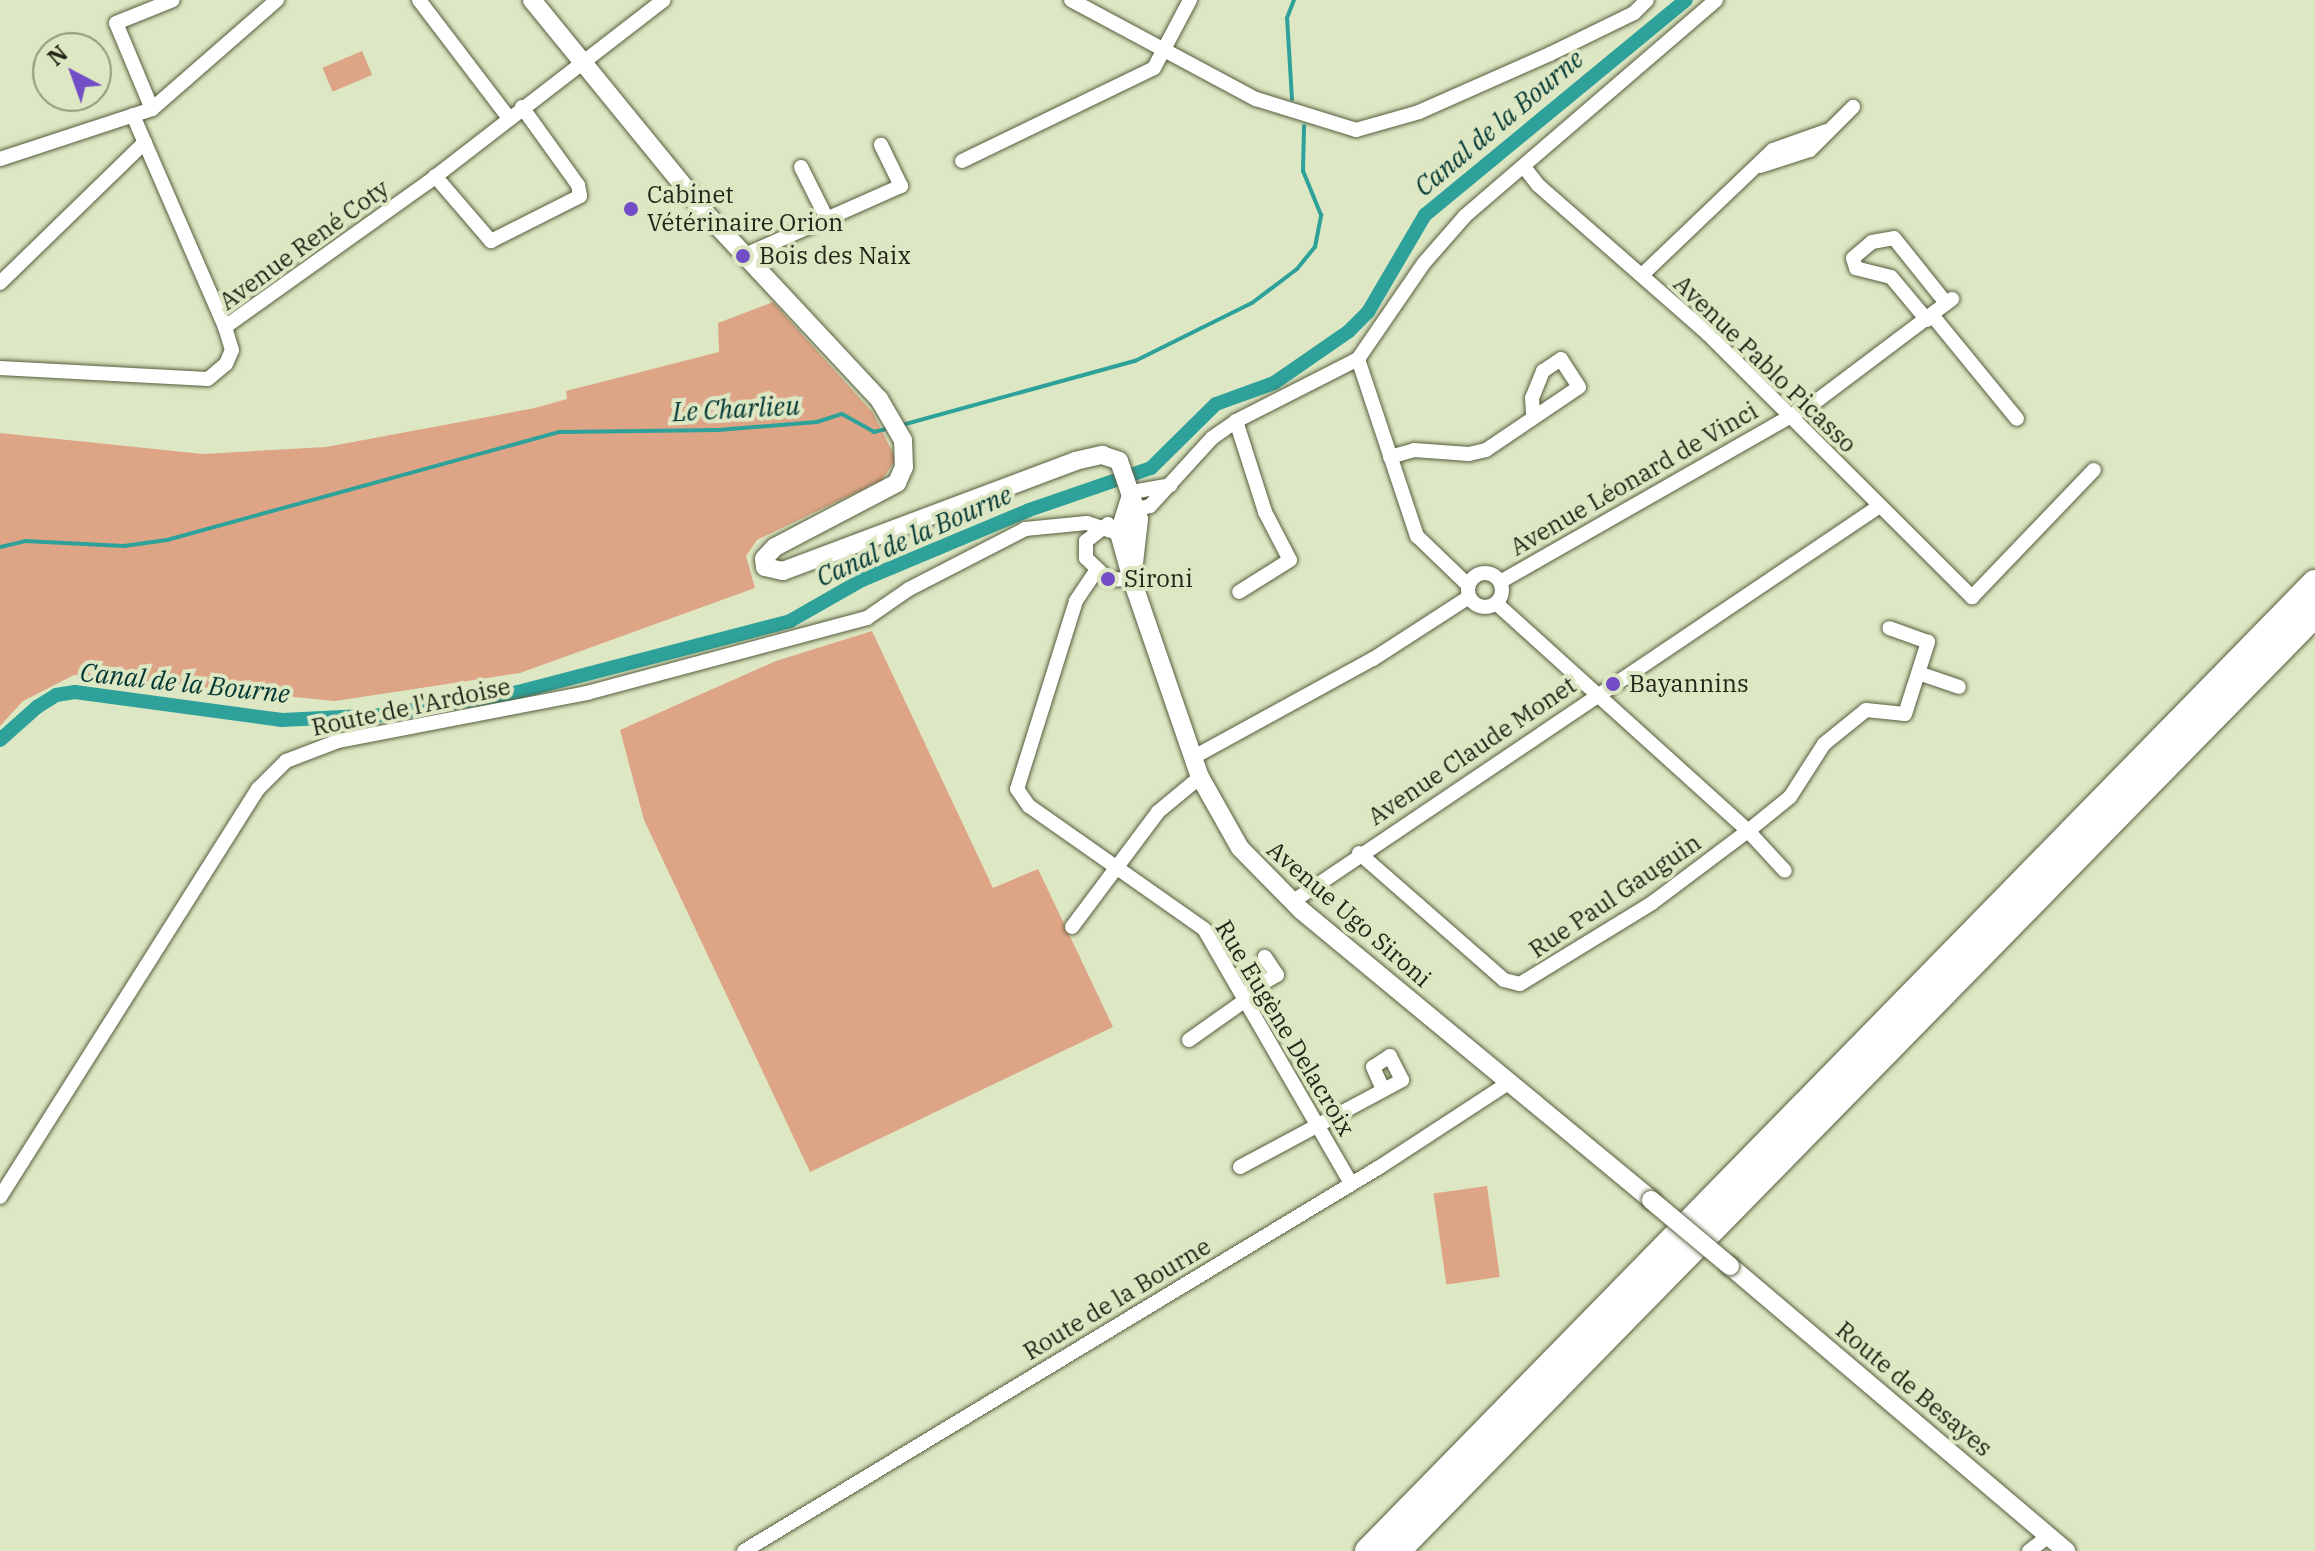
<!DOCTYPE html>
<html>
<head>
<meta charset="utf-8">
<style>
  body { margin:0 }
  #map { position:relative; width:2315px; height:1551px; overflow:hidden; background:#dde7c3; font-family:"IBM Plex Serif",serif }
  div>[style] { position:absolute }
  .green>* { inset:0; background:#dda586; transform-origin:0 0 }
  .stream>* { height:4px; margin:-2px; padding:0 2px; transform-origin:2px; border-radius:2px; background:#2da19a }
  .canal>* { height:14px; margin:-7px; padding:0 7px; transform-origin:7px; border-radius:7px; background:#2da19a }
  .roads { filter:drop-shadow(0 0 2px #565e3e) drop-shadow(0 0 2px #565e3e) }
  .minor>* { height:14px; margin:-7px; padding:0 7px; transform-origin:7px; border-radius:7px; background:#fff }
  .minor>.ring { margin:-7px; padding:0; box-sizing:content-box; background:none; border:14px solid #fff; border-radius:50% }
  .tertiary>* { height:18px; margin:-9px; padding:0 9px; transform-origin:9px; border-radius:9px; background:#fff }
  .motorway>* { height:26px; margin:-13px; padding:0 13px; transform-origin:13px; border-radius:13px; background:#fff }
  .bridges { filter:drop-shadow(0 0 2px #565e3e) drop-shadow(0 0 2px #565e3e) }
  .tertiary-bridge>* { height:18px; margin:-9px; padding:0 9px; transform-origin:9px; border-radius:9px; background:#fff }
  .dots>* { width:22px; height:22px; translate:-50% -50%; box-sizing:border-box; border:4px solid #dde7c3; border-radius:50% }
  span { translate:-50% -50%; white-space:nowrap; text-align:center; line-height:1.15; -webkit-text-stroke:8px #dde7c3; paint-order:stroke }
  .poi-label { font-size:24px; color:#222517 }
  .left { translate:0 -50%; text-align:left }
  .street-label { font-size:24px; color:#222517 }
  .water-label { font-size:26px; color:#003633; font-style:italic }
  .north { position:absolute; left:32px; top:32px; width:80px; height:80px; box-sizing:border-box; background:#dde7c3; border:2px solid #92997e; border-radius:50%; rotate:319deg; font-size:22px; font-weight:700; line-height:32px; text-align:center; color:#222517 }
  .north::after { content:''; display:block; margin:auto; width:28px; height:36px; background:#724dc6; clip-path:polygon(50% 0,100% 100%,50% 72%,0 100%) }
</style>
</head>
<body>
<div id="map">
  <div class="green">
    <i style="left:362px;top:51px;width:26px;height:43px;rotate:67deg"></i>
    <i style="clip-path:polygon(773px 302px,873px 413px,896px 459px,882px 480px,757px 540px,746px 556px,755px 588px,520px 673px,335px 701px,74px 675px,23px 701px,0 726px,0 433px,203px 454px,326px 447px,535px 408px,567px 399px,566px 391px,719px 352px,718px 323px)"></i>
    <i style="clip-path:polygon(872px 631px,993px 888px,1038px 869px,1113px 1027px,810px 1172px,644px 820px,620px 730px,776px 661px)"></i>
    <i style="left:1487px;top:1186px;width:92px;height:54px;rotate:82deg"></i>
  </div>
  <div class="stream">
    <i style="left:1292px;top:99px;width:81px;rotate:-93.5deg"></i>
    <i style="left:1287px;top:18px;width:19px;rotate:-69deg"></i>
    <i style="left:902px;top:425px;width:242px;rotate:-15.4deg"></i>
    <i style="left:1135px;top:361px;width:131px;rotate:-26.4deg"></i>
    <i style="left:1252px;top:303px;width:56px;rotate:-37.1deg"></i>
    <i style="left:1297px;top:269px;width:28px;rotate:-51deg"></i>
    <i style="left:1315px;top:247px;width:33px;rotate:-79deg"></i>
    <i style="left:1321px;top:215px;width:48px;rotate:-112.2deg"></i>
    <i style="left:1303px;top:171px;width:45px;rotate:-88.7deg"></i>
    <i style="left:0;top:547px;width:26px;rotate:-13deg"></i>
    <i style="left:25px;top:541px;width:99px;rotate:2.9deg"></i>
    <i style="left:124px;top:546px;width:43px;rotate:-7.9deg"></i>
    <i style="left:167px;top:540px;width:408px;rotate:-15.4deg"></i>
    <i style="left:560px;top:432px;width:158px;rotate:-0.7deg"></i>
    <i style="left:718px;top:430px;width:99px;rotate:-4.6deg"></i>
    <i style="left:817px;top:422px;width:26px;rotate:-18deg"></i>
    <i style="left:842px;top:414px;width:37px;rotate:29deg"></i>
    <i style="left:874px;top:432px;width:16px;rotate:-14deg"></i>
  </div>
  <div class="canal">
    <i style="left:0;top:740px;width:50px;rotate:-41.7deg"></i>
    <i style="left:37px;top:707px;width:22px;rotate:-32deg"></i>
    <i style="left:56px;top:695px;width:19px;rotate:-9deg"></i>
    <i style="left:75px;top:692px;width:209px;rotate:7.7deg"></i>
    <i style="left:282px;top:720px;width:102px;rotate:-2.8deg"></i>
    <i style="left:384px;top:715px;width:136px;rotate:-9.7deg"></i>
    <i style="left:518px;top:692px;width:281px;rotate:-14.6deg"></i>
    <i style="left:790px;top:621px;width:83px;rotate:-29.7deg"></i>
    <i style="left:862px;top:580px;width:181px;rotate:-22.7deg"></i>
    <i style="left:1029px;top:510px;width:129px;rotate:-19deg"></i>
    <i style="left:1151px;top:468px;width:91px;rotate:-44.6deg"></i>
    <i style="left:1216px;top:404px;width:62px;rotate:-19.9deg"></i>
    <i style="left:1274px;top:383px;width:91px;rotate:-34.7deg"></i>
    <i style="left:1349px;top:331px;width:27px;rotate:-45deg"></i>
    <i style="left:1368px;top:312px;width:113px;rotate:-59.6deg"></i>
    <i style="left:1425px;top:215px;width:338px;rotate:-39.5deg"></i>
  </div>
  <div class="roads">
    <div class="minor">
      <i style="left:419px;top:0;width:147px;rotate:52.7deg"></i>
      <i style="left:1071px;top:0;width:210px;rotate:28.2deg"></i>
      <i style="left:1256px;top:99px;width:105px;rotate:17.2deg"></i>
      <i style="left:1356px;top:130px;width:66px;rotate:-15.9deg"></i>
      <i style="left:1419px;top:112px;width:143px;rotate:-23.9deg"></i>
      <i style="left:1550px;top:54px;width:93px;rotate:-26deg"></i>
      <i style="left:1634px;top:13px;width:18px;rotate:-45deg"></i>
      <i style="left:152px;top:109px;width:93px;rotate:-112.7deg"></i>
      <i style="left:116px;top:23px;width:61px;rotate:-22deg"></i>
      <i style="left:0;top:159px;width:160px;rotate:-18.2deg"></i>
      <i style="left:152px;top:109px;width:166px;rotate:-41.1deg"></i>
      <i style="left:962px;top:161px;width:213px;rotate:-25.8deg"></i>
      <i style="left:1154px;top:68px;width:77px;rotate:-62.1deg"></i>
      <i style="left:1760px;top:166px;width:52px;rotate:-17.7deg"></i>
      <i style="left:1810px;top:150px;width:61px;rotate:-45deg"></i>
      <i style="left:801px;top:167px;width:56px;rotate:63.4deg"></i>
      <i style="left:1524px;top:167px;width:23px;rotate:52deg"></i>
      <i style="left:1538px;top:185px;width:226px;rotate:41.2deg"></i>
      <i style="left:1708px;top:334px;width:373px;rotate:44.9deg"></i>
      <i style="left:1972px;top:597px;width:176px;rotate:-46.2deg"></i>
      <i style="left:435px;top:176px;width:86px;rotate:49.3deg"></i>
      <i style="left:491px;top:241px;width:100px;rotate:-26.8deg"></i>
      <i style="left:580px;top:196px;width:11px;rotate:-100deg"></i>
      <i style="left:578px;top:185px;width:96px;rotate:-125.7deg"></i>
      <i style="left:743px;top:256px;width:173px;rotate:-23.9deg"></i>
      <i style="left:901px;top:186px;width:46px;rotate:-116deg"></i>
      <i style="left:1642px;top:275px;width:181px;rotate:-43.7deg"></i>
      <i style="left:1773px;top:150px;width:56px;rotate:-19.7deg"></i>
      <i style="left:0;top:283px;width:202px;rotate:-44.2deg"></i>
      <i style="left:1932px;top:315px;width:134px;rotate:50.7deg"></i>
      <i style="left:1927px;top:320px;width:56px;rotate:-129.9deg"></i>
      <i style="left:1891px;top:277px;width:36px;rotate:-166deg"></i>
      <i style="left:1856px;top:268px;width:10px;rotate:-107deg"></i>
      <i style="left:1853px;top:258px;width:25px;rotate:-40deg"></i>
      <i style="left:1872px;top:242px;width:22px;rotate:-10deg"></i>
      <i style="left:1894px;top:238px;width:83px;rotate:51.3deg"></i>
      <i style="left:225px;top:327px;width:248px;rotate:-35.5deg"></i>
      <i style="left:427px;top:183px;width:299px;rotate:-37.7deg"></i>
      <i style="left:1358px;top:359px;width:187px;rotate:71.6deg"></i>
      <i style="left:1417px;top:536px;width:71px;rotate:43.9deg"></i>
      <i style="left:0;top:368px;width:208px;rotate:3deg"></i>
      <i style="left:208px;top:379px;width:23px;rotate:-40deg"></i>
      <i style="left:226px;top:364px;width:15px;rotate:-67deg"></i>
      <i style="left:232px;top:350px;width:24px;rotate:-107deg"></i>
      <i style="left:225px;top:327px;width:231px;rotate:-113.5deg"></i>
      <i style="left:1236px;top:421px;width:96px;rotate:72.3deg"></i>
      <i style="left:1265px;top:512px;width:54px;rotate:62.5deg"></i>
      <i style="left:1290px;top:560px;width:60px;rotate:147.9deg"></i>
      <i style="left:1390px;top:457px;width:25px;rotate:-16deg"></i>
      <i style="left:1414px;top:450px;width:55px;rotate:4.2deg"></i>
      <i style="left:1469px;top:454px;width:17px;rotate:-13deg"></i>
      <i style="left:1486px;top:450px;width:112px;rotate:-34.1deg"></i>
      <i style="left:1579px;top:387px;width:33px;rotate:-123deg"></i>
      <i style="left:1561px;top:359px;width:22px;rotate:146deg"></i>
      <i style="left:1543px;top:371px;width:29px;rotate:112deg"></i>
      <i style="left:1532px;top:398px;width:16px;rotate:86deg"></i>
      <i style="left:1132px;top:492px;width:39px;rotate:-10deg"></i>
      <i style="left:1128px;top:504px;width:10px;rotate:29deg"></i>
      <i style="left:1137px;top:509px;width:13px;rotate:-13deg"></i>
      <i style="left:1150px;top:506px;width:92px;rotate:-47.6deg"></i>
      <i style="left:1212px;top:438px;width:29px;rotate:-35deg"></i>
      <i style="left:1236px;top:421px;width:137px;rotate:-26.9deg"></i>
      <i style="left:1358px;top:359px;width:116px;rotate:-55.5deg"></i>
      <i style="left:1424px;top:263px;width:62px;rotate:-48.9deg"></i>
      <i style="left:1465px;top:216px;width:331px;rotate:-40.7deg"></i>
      <i style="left:1108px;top:524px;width:28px;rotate:142deg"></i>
      <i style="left:1086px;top:541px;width:17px;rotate:90deg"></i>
      <i style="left:1086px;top:558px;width:30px;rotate:44deg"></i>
      <i style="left:1108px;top:579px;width:24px;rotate:2deg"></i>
      <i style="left:1096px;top:571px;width:36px;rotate:124deg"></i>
      <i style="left:1076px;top:601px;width:197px;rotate:107.4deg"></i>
      <i style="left:1017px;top:789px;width:21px;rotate:55deg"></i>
      <i style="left:1029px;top:806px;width:214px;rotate:35.1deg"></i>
      <i style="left:1204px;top:929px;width:294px;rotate:60deg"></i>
      <i class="ring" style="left:1468px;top:573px;width:20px;height:20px"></i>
      <i style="left:1500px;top:582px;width:361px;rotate:-29.7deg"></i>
      <i style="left:1814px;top:403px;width:173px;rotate:-37deg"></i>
      <i style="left:1497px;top:604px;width:338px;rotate:42.1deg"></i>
      <i style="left:1748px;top:831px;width:54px;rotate:47.2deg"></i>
      <i style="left:1921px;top:674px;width:40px;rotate:18.9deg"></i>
      <i style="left:1192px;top:758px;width:206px;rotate:-28.7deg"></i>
      <i style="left:1373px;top:659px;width:114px;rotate:-32.9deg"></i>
      <i style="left:1359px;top:853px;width:193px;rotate:41.2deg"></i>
      <i style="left:1504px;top:980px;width:16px;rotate:14deg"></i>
      <i style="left:1520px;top:984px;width:155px;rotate:-31.5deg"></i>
      <i style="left:1652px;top:903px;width:120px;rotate:-36.9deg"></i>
      <i style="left:1748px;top:831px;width:54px;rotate:-39deg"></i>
      <i style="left:1790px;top:797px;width:63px;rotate:-57.3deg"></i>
      <i style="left:1824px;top:744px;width:54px;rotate:-39deg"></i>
      <i style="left:1866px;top:710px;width:39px;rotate:6deg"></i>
      <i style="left:1905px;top:714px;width:76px;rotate:-72.3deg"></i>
      <i style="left:1928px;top:642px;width:41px;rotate:-160.3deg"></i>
      <i style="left:1292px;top:902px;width:707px;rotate:-33.98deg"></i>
      <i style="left:1072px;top:927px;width:144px;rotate:-53.2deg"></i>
      <i style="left:1158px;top:812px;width:55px;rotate:-39.8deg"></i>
      <i style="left:1244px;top:994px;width:38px;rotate:-30deg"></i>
      <i style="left:1277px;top:975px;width:22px;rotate:-124deg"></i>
      <i style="left:1189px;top:1040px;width:71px;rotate:-35.3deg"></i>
      <i style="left:1240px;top:1167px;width:184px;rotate:-28.2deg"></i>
      <i style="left:1402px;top:1080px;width:27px;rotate:-117deg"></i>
      <i style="left:1390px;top:1056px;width:20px;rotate:147deg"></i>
      <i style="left:1373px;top:1067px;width:24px;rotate:66deg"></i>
      <i style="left:0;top:1197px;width:483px;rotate:-57.7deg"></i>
      <i style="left:258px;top:789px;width:40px;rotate:-45deg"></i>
      <i style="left:286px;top:761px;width:56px;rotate:-21deg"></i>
      <i style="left:338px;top:741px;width:254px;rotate:-10.9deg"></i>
      <i style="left:587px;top:693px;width:290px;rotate:-15deg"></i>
      <i style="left:867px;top:618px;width:51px;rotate:-34.6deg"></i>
      <i style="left:909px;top:589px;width:131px;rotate:-27.3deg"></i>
      <i style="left:1025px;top:529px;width:62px;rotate:-5.5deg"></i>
      <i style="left:1087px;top:523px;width:41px;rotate:18.4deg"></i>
      <i style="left:744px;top:1551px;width:741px;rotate:-31.14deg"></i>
      <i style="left:1378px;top:1168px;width:158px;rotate:-33.1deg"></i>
      <i style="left:2029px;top:1551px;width:25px;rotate:-37deg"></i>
    </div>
    <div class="tertiary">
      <i style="left:532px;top:0;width:281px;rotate:50.8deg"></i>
      <i style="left:710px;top:218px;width:248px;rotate:47deg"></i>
      <i style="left:879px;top:399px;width:48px;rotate:59.7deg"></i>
      <i style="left:903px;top:440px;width:27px;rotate:88deg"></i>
      <i style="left:904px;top:467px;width:17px;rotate:114deg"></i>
      <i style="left:897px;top:483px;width:138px;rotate:152.3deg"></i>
      <i style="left:775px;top:547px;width:16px;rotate:133deg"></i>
      <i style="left:764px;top:559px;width:8px;rotate:83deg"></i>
      <i style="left:765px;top:567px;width:18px;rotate:13deg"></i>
      <i style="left:783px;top:571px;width:312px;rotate:-20.6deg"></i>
      <i style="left:1075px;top:461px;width:28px;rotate:-13deg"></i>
      <i style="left:1102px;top:455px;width:18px;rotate:19deg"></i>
      <i style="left:1119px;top:461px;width:61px;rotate:71deg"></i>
      <i style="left:1139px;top:519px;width:61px;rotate:96.5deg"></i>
      <i style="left:1132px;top:580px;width:208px;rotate:71deg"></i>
      <i style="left:1200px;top:777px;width:81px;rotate:60.6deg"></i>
      <i style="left:1240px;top:848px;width:87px;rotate:45.5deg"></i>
      <i style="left:1301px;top:910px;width:455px;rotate:39.6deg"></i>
      <i style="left:1131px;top:576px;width:45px;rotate:-105.6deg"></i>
      <i style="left:1119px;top:533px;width:43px;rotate:-72.4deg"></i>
      <i style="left:1730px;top:1266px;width:441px;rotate:40.3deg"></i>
    </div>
    <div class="motorway">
      <i style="left:1368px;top:1551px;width:1354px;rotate:-45.63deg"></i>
      <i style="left:1397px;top:1551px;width:1312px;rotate:-45.59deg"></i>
    </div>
  </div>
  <div class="bridges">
    <div class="tertiary-bridge">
      <i style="left:1651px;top:1200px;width:103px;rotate:39.9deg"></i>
    </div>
  </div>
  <div class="dots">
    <i style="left:631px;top:209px;background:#724dc6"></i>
    <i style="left:743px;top:256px;background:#724dc6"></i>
    <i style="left:1108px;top:579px;background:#724dc6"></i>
    <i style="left:1613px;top:684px;background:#724dc6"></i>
  </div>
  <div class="poi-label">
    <span class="left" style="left:647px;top:209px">Cabinet<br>Vétérinaire Orion</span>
    <span class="left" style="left:759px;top:256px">Bois des Naix</span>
    <span class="left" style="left:1124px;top:579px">Sironi</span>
    <span class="left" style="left:1629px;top:684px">Bayannins</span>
  </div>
  <div class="street-label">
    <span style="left:304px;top:245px;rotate:-36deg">Avenue René Coty</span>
    <span style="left:1765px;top:364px;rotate:44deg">Avenue Pablo Picasso</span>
    <span style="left:1634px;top:479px;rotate:-30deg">Avenue Léonard de Vinci</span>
    <span style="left:411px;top:707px;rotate:-12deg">Route de l'Ardoise</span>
    <span style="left:1472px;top:751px;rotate:-34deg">Avenue Claude Monet</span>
    <span style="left:1615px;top:896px;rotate:-34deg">Rue Paul Gauguin</span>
    <span style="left:1349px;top:914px;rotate:41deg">Avenue Ugo Sironi</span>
    <span style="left:1285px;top:1028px;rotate:59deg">Rue Eugène Delacroix</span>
    <span style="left:1117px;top:1299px;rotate:-31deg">Route de la Bourne</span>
    <span style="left:1914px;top:1389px;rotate:40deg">Route de Besayes</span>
  </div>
  <div class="water-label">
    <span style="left:1499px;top:123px;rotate:-40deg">Canal de la Bourne</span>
    <span style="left:736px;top:409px;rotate:-3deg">Le Charlieu</span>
    <span style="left:914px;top:536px;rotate:-24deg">Canal de la Bourne</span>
    <span style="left:185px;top:683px;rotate:6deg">Canal de la Bourne</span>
  </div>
  <div class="north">N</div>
</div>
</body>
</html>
